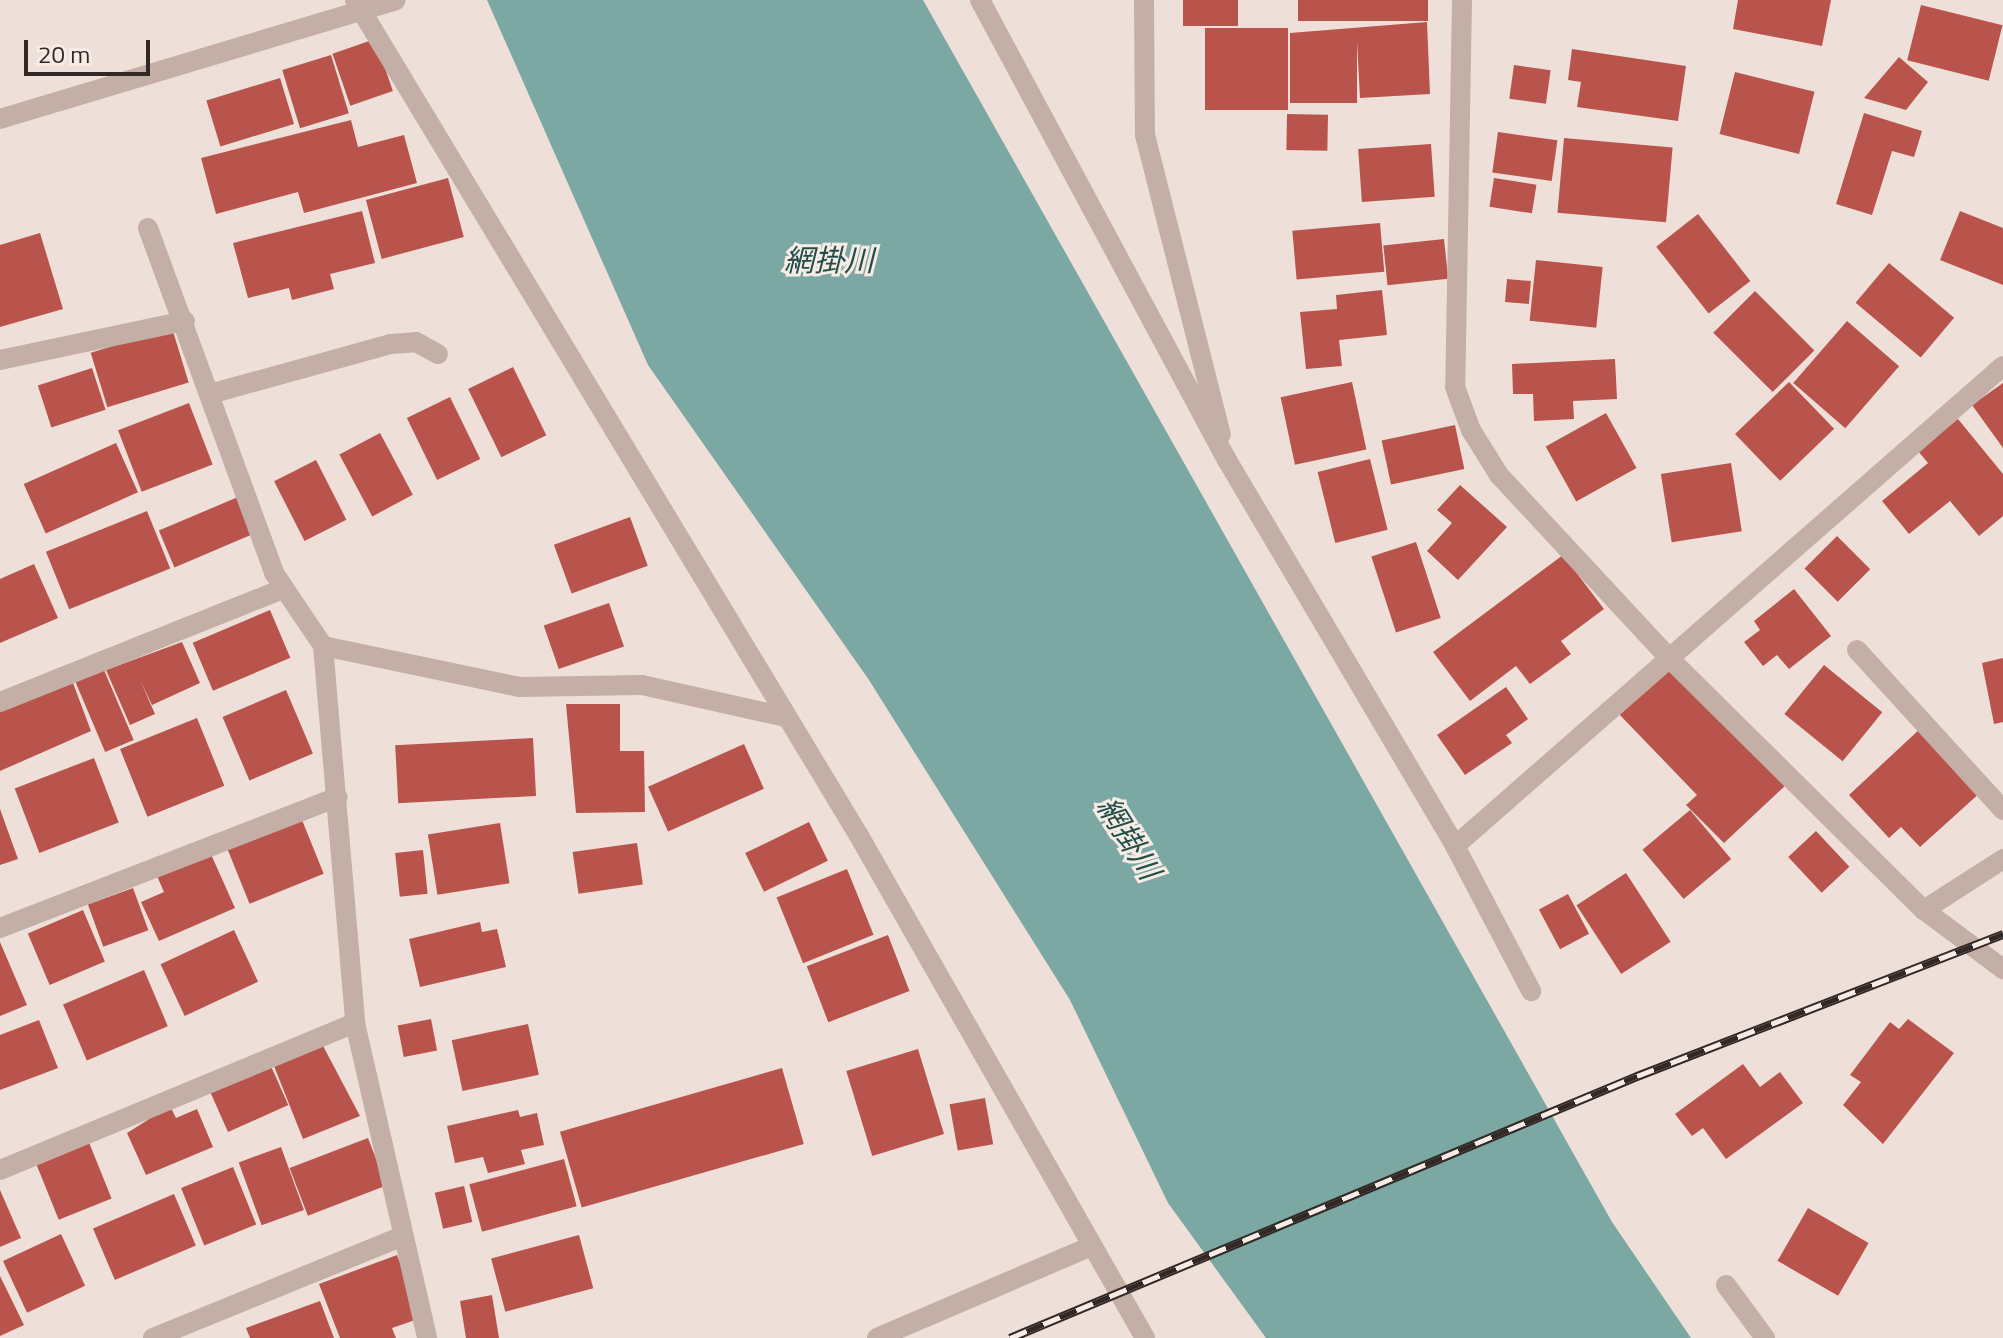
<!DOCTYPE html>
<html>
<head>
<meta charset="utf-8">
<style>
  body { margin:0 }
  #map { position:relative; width:2003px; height:1338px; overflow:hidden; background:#eee0d9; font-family:"Titillium Web","Noto Sans JP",sans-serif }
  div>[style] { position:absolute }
  .water>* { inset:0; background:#7ba8a2 }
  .building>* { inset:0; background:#b9544c; transform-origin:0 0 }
  .minor>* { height:20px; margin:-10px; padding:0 10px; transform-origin:10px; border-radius:10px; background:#c4afa7 }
  .rail>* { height:9px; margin-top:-4.5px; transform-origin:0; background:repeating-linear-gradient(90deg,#f6ebe5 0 18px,#322826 0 36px); box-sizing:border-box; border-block:2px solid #322826 }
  span { translate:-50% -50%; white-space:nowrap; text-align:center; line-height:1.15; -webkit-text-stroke:6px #f6ebe5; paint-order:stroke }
  .water-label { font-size:30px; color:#214e49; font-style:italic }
  .scale { position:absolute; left:24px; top:40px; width:126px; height:36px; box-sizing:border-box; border:4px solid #322826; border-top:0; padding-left:10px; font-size:24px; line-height:28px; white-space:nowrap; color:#322826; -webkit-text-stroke:6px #f6ebe5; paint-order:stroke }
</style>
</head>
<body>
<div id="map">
  <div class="water">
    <i style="clip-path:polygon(487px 0,923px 0,1612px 1222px,1691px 1338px,1266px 1338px,1168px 1203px,1070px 1000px,869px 680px,648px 365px)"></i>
  </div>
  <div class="building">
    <i style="left:1183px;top:0;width:55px;height:26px"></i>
    <i style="left:1298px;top:0;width:130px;height:21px"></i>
    <i style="clip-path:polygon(1738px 0,1831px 0,1822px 46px,1733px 29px)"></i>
    <i style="left:1921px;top:5px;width:84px;height:57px;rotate:14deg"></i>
    <i style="clip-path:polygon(1427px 22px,1430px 94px,1360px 98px,1357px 41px,1357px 103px,1290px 103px,1290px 33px)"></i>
    <i style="left:1205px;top:28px;width:83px;height:82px"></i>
    <i style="left:375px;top:39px;width:55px;height:45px;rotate:71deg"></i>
    <i style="clip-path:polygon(1572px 49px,1686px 66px,1678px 121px,1577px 107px,1581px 82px,1568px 80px)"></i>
    <i style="left:331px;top:55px;width:61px;height:51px;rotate:73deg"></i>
    <i style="clip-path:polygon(1899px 57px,1928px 82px,1906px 110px,1864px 98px)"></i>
    <i style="left:1514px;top:65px;width:37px;height:34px;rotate:8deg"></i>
    <i style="left:1735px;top:72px;width:82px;height:64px;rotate:14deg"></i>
    <i style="left:280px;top:78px;width:48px;height:77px;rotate:73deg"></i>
    <i style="clip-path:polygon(1864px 113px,1922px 131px,1914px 157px,1892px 151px,1872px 215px,1836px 204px)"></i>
    <i style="left:1287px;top:114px;width:41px;height:36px;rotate:1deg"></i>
    <i style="clip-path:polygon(351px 120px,358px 147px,404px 135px,417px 183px,304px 213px,298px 192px,216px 214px,201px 158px)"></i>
    <i style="left:1498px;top:132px;width:60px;height:41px;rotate:8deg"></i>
    <i style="left:1564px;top:138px;width:109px;height:75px;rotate:5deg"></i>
    <i style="left:1431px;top:144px;width:53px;height:73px;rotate:86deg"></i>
    <i style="left:448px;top:178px;width:61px;height:85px;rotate:75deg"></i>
    <i style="left:1494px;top:178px;width:43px;height:29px;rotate:9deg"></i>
    <i style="clip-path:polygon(362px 211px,375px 263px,330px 274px,334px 289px,292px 300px,289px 288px,248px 298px,233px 243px)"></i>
    <i style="clip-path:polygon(1960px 211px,2003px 228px,2003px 285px,1940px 260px)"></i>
    <i style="left:1698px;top:214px;width:85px;height:53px;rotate:52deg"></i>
    <i style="left:1380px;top:223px;width:49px;height:88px;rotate:85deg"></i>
    <i style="clip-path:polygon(40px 233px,63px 309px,0 327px,0 245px)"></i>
    <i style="left:1444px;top:239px;width:40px;height:61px;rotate:84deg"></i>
    <i style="left:1536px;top:260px;width:67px;height:61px;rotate:6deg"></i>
    <i style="left:1889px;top:263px;width:85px;height:52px;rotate:40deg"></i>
    <i style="left:1507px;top:279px;width:24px;height:23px;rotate:5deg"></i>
    <i style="clip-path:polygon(1382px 290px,1387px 335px,1339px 340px,1342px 366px,1306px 369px,1300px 312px,1337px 309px,1336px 295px)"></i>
    <i style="left:1755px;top:291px;width:84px;height:59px;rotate:45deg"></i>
    <i style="left:1847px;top:321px;width:69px;height:82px;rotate:41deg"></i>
    <i style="left:172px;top:328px;width:57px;height:85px;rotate:73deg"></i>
    <i style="clip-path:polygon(1615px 359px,1617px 399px,1573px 401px,1574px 419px,1534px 421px,1533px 394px,1513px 394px,1512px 364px)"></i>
    <i style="left:513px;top:367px;width:76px;height:50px;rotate:64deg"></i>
    <i style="left:92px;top:368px;width:44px;height:57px;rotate:72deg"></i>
    <i style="left:1352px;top:382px;width:69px;height:73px;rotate:78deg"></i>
    <i style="left:1789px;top:382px;width:65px;height:75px;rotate:46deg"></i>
    <i style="clip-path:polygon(2003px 383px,2003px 448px,1972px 405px)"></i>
    <i style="left:450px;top:397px;width:69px;height:48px;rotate:64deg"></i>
    <i style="left:189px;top:403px;width:66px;height:76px;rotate:69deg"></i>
    <i style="left:1606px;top:413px;width:63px;height:69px;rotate:61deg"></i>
    <i style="clip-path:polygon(1958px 419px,2003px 474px,2003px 516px,1979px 536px,1950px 501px,1909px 534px,1882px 501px,1928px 463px,1918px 451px)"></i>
    <i style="left:1455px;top:425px;width:45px;height:75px;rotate:78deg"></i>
    <i style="left:380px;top:433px;width:70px;height:46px;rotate:62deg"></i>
    <i style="left:116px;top:443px;width:54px;height:101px;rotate:66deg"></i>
    <i style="left:1370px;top:459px;width:73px;height:54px;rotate:76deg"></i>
    <i style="left:316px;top:460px;width:67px;height:47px;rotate:63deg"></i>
    <i style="left:1731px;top:463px;width:69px;height:71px;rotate:81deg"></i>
    <i style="clip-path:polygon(1460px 485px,1507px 527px,1458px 580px,1427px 551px,1452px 523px,1437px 510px)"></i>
    <i style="left:238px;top:497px;width:40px;height:86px;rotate:67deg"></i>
    <i style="left:147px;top:511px;width:62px;height:109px;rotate:68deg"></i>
    <i style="left:630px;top:517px;width:52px;height:81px;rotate:70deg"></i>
    <i style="left:1837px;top:536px;width:47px;height:46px;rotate:45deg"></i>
    <i style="left:1416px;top:542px;width:80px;height:47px;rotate:72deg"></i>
    <i style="clip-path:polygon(1563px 555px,1604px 609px,1561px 641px,1571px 654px,1530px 684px,1516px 666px,1470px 701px,1433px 652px)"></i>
    <i style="clip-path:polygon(34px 564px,58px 618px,0 643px,0 579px)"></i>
    <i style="clip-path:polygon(1794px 589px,1831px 636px,1789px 669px,1777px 655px,1763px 666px,1744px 642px,1760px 630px,1754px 621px)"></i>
    <i style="left:609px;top:603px;width:46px;height:69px;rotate:71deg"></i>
    <i style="left:270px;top:610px;width:52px;height:84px;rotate:67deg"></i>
    <i style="clip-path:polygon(182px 642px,200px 683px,152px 705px,140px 680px,155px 714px,130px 725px,106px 670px)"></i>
    <i style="clip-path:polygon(2003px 658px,2003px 722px,1994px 724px,1982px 663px)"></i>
    <i style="clip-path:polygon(1672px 662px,1788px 783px,1724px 843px,1686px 805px,1697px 795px,1618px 713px)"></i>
    <i style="left:1824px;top:665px;width:75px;height:63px;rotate:39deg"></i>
    <i style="left:104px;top:670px;width:76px;height:31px;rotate:67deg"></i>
    <i style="clip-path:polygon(73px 683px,91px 731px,0 771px,0 710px)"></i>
    <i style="clip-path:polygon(1506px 687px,1528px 719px,1506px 735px,1512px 743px,1465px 775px,1437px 735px)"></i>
    <i style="left:286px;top:690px;width:69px;height:69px;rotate:67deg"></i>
    <i style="clip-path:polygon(566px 704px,620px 704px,620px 751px,644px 751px,645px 812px,576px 813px)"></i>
    <i style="left:197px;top:718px;width:73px;height:83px;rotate:68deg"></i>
    <i style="clip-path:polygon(1922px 727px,1982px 791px,1920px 847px,1901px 827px,1889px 838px,1849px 795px)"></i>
    <i style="left:533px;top:738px;width:58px;height:138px;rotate:87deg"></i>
    <i style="left:744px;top:744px;width:49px;height:105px;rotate:66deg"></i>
    <i style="left:94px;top:758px;width:69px;height:85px;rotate:69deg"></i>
    <i style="clip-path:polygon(0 809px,18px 859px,0 865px)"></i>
    <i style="left:1690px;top:810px;width:64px;height:62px;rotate:50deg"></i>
    <i style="left:302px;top:820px;width:58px;height:80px;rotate:68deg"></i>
    <i style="left:809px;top:822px;width:43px;height:71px;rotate:64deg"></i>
    <i style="left:500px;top:823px;width:61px;height:73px;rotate:81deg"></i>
    <i style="left:1816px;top:831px;width:49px;height:38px;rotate:47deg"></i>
    <i style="left:637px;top:843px;width:42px;height:65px;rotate:82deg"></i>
    <i style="left:423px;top:850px;width:44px;height:28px;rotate:84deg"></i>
    <i style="clip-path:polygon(210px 852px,235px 908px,159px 941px,141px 902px,164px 892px,157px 876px)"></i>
    <i style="left:847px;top:869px;width:71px;height:76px;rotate:68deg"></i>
    <i style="left:1626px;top:873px;width:82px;height:59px;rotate:57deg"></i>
    <i style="left:133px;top:888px;width:45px;height:48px;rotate:70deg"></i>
    <i style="left:1568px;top:894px;width:45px;height:33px;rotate:62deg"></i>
    <i style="left:83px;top:910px;width:56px;height:60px;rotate:67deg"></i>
    <i style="clip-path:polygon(480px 922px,482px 932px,497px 929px,506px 967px,420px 987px,409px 939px)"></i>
    <i style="left:234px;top:930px;width:57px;height:81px;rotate:65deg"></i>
    <i style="left:888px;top:935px;width:60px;height:87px;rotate:69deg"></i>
    <i style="clip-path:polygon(0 942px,27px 1005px,0 1016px)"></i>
    <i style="left:144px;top:970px;width:61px;height:88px;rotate:67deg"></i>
    <i style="left:431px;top:1019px;width:32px;height:34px;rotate:79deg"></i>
    <i style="clip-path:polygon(1908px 1019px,1954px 1053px,1883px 1144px,1843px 1105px,1861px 1082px,1850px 1075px,1890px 1022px,1899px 1029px)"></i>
    <i style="clip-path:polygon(39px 1020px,58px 1068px,0 1090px,0 1035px)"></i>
    <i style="left:528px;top:1024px;width:52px;height:78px;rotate:78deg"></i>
    <i style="clip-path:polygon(321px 1042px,360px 1116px,303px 1139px,272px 1061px)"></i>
    <i style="left:918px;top:1049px;width:89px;height:75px;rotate:73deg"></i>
    <i style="left:270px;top:1064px;width:45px;height:66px;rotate:66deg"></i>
    <i style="clip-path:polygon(1743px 1064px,1760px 1087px,1780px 1072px,1803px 1103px,1726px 1159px,1703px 1128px,1692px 1136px,1675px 1114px)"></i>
    <i style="left:782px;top:1068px;width:79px;height:231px;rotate:74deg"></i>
    <i style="left:985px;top:1098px;width:47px;height:36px;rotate:80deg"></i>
    <i style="clip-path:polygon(170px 1106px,176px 1118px,197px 1109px,213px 1147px,146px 1175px,127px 1133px)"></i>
    <i style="clip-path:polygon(518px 1110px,520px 1117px,537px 1113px,544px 1145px,521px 1150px,525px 1164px,488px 1173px,483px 1157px,455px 1163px,447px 1126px)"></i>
    <i style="left:368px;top:1138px;width:51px;height:84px;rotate:69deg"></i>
    <i style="left:88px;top:1140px;width:63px;height:57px;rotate:68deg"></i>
    <i style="left:281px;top:1147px;width:67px;height:45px;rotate:70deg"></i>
    <i style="left:564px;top:1159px;width:49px;height:98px;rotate:75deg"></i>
    <i style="left:233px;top:1167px;width:62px;height:56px;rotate:68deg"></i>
    <i style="left:464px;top:1186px;width:37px;height:30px;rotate:77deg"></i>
    <i style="clip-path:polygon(0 1190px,21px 1238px,0 1247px)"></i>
    <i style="left:174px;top:1194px;width:56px;height:88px;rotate:67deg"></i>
    <i style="left:1808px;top:1208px;width:70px;height:61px;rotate:30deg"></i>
    <i style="left:61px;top:1234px;width:57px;height:64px;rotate:65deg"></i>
    <i style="left:579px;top:1235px;width:55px;height:91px;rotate:75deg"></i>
    <i style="clip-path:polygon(397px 1255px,421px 1318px,392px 1328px,396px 1338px,340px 1338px,319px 1284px)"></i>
    <i style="clip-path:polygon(0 1276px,24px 1325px,0 1336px)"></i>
    <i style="clip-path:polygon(492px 1295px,499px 1338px,466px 1338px,460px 1301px)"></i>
    <i style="clip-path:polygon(320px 1301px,334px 1338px,250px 1338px,246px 1328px)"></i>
  </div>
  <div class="minor">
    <i style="left:355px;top:0;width:974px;rotate:58.91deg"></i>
    <i style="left:858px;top:834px;width:580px;rotate:60.34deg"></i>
    <i style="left:980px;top:0;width:522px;rotate:61.77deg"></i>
    <i style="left:1227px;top:460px;width:448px;rotate:59.4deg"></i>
    <i style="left:1455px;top:846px;width:164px;rotate:62.3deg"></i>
    <i style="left:1144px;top:0;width:135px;rotate:89.6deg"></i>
    <i style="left:1145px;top:135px;width:309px;rotate:75.8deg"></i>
    <i style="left:1462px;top:0;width:387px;rotate:91deg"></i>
    <i style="left:1455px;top:387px;width:46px;rotate:69.6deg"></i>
    <i style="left:1471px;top:430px;width:53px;rotate:58.1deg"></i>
    <i style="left:1499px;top:475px;width:250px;rotate:47.1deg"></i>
    <i style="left:1669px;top:658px;width:359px;rotate:44.7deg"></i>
    <i style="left:1924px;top:910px;width:99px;rotate:36.8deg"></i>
    <i style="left:0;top:119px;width:413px;rotate:-16.7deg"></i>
    <i style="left:148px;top:228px;width:367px;rotate:69.9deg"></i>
    <i style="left:274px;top:573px;width:88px;rotate:56.1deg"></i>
    <i style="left:323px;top:646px;width:378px;rotate:85.1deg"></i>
    <i style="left:355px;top:1023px;width:323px;rotate:77.1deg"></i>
    <i style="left:0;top:360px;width:189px;rotate:-11.9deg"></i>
    <i style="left:210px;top:394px;width:187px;rotate:-15.5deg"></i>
    <i style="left:390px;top:344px;width:26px;rotate:-4deg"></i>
    <i style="left:416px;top:342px;width:25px;rotate:29deg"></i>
    <i style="left:323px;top:646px;width:200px;rotate:11.8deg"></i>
    <i style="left:519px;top:687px;width:123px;rotate:-0.9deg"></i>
    <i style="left:642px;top:685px;width:147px;rotate:12.6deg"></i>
    <i style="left:1857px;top:650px;width:217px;rotate:47.6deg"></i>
    <i style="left:0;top:702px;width:304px;rotate:-21.8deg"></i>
    <i style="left:1455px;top:846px;width:728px;rotate:-41.22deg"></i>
    <i style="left:1924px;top:910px;width:94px;rotate:-32.8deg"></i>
    <i style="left:0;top:928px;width:362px;rotate:-21.2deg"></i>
    <i style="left:0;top:1170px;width:384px;rotate:-22.5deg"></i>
    <i style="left:1726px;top:1285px;width:66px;rotate:53.7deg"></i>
    <i style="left:153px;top:1338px;width:267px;rotate:-22.2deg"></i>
    <i style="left:877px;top:1338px;width:234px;rotate:-23.2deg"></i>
  </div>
  <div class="rail">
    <i style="left:1010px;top:1338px;width:680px;rotate:-22.68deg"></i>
    <i style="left:1637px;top:1076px;width:393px;rotate:-21.2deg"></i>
  </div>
  <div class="water-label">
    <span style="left:829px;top:260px">網掛川</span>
    <span style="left:1129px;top:838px;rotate:58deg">網掛川</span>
  </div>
  <div class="scale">20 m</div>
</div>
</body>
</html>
